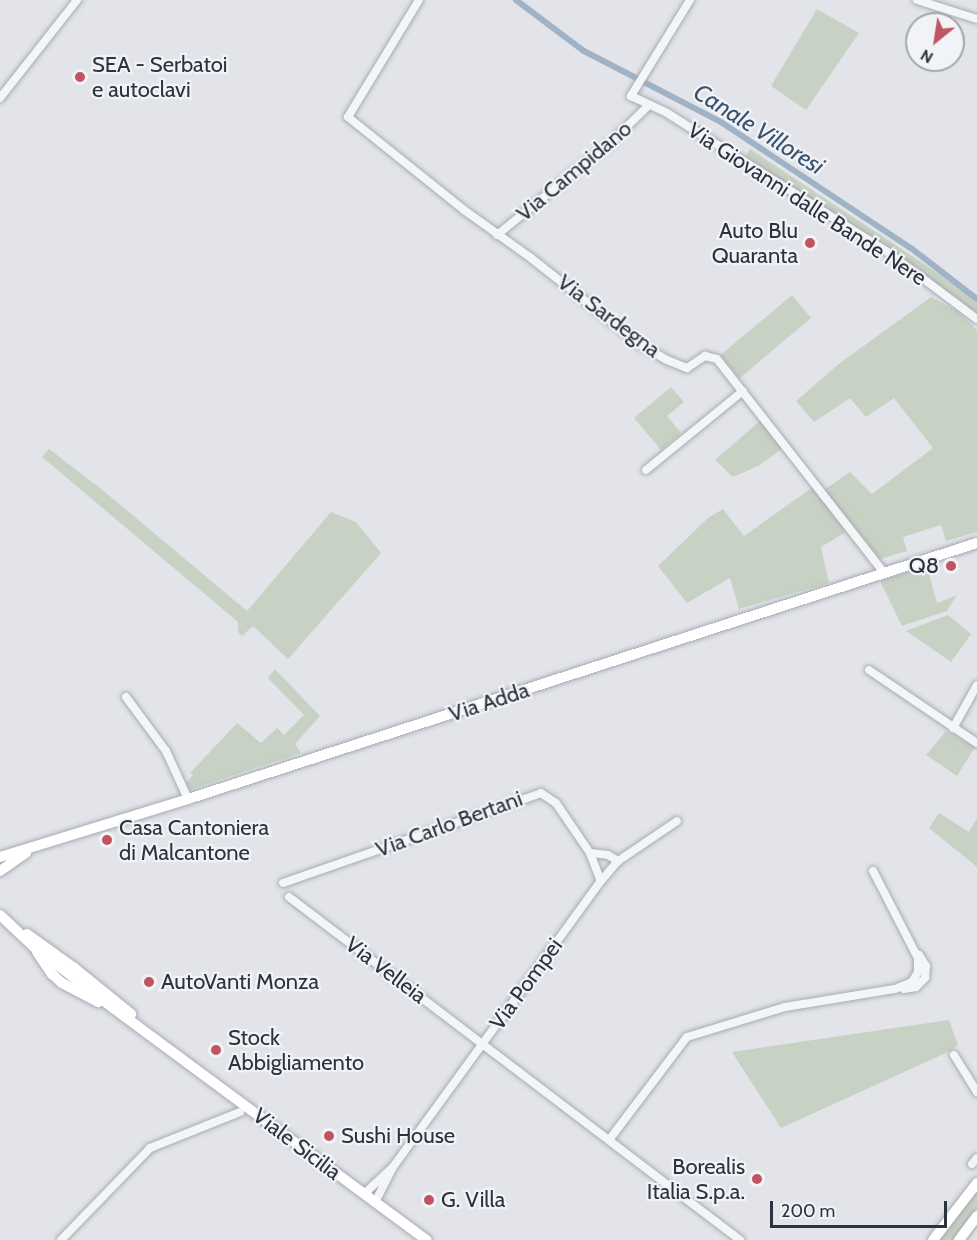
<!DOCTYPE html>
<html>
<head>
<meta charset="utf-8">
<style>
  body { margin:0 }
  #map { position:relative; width:977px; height:1240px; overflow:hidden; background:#e2e4e9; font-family:Cabin,sans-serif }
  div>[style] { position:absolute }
  .green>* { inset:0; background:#c7d2c4; transform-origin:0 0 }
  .canal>* { height:6px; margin:-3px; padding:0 3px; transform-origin:3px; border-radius:3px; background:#a0b2c5 }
  .roads { filter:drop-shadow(0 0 2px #a8abb3) drop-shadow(0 0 2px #a8abb3) }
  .minor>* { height:8px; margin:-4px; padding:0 4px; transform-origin:4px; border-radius:4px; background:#f4f5f7 }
  .major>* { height:10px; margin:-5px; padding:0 5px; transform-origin:5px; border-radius:5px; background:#fff }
  .dots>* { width:16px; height:16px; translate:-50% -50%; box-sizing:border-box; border:3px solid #f1f3f6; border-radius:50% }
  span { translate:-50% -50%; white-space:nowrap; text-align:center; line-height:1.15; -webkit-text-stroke:4.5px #f1f3f6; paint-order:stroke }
  .poi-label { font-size:22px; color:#2c323f }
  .left { translate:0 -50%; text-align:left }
  .right { translate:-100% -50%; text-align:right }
  .street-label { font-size:22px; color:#2c323f }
  .water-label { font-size:24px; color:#3a516f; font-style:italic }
  .north { position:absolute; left:905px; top:12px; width:60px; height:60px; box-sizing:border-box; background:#f1f3f6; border:2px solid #a2a6ad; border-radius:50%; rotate:210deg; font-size:16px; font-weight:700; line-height:24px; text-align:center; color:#2c323f }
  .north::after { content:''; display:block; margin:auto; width:21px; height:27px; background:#c15362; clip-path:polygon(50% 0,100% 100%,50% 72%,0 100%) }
  .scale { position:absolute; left:770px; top:1201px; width:177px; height:27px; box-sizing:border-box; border:3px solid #2c323f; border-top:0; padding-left:8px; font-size:18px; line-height:21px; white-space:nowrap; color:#2c323f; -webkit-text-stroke:4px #f1f3f6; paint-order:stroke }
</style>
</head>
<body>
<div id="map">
  <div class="green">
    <i style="clip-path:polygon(817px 9px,859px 33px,806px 110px,771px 86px)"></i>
    <i style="clip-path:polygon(750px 149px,938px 273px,977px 301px,977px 317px,744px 159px)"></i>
    <i style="left:792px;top:295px;width:30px;height:94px;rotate:50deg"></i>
    <i style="clip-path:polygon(931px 297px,957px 311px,977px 330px,977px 532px,946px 541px,941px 525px,903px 537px,907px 551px,880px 559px,824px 490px,850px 472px,872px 494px,933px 448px,894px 398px,866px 417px,850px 398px,814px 422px,796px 401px,840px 363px)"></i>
    <i style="clip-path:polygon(671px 387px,684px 402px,667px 416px,681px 433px,661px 450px,634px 418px)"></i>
    <i style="clip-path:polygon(761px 420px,782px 449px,758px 466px,733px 477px,715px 460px)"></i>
    <i style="clip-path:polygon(49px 449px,105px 492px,247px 611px,331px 512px,356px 522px,381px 553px,288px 659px,253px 626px,242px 636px,238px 632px,238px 622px,42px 457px)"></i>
    <i style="clip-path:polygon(813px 487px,846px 532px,821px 547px,829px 583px,739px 609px,730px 578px,687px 603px,658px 566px,708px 518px,723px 509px,744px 536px)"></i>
    <i style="clip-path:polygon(927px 566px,937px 603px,957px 595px,947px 611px,902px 626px,880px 581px)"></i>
    <i style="clip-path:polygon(948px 615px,971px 634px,951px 662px,906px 631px)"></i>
    <i style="clip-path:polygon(275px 669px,320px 716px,295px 744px,301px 753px,189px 790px,186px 783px,193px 775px,190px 773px,237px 723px,261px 743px,277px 728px,284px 735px,304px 715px,268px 678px)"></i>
    <i style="clip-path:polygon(946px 731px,975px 747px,957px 776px,926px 755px)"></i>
    <i style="clip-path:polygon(939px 813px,969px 832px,977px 818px,977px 867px,929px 828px)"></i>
    <i style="clip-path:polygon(949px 1020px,958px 1045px,948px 1052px,781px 1128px,732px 1052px)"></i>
    <i style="clip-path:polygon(977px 1188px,977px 1208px,953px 1240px,938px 1240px)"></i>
  </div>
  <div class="canal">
    <i style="left:516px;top:0;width:85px;rotate:36.9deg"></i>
    <i style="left:584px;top:51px;width:154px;rotate:27.4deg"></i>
    <i style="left:721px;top:122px;width:228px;rotate:33.6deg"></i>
    <i style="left:911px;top:248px;width:83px;rotate:37.7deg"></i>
  </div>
  <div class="roads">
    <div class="minor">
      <i style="left:419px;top:0;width:137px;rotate:121.3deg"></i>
      <i style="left:348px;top:117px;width:149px;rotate:38.7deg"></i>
      <i style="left:464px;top:210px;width:82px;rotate:35.6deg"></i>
      <i style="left:531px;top:258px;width:140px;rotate:38.3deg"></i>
      <i style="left:641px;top:345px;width:30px;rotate:30deg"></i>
      <i style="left:667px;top:360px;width:22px;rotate:22deg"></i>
      <i style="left:687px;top:368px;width:22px;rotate:-34deg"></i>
      <i style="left:705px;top:356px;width:12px;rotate:14deg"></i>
      <i style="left:717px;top:359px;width:271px;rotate:52deg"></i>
      <i style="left:690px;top:0;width:113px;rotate:121.6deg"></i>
      <i style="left:631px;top:96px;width:40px;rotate:25deg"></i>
      <i style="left:667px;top:113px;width:262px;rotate:32.2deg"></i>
      <i style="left:889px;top:253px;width:110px;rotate:36.9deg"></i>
      <i style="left:917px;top:0;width:63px;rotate:17.6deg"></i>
      <i style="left:0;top:98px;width:125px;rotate:-51.8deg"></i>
      <i style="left:497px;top:235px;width:144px;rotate:-39.1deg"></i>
      <i style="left:609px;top:144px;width:56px;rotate:-44.3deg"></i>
      <i style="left:646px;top:470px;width:125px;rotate:-39.2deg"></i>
      <i style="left:869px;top:670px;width:130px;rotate:34.1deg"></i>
      <i style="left:126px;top:697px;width:67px;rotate:53.5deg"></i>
      <i style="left:166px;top:751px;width:53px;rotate:65.4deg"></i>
      <i style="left:953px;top:728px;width:49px;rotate:-60.8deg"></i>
      <i style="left:590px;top:853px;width:18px;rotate:6deg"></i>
      <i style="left:608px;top:855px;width:12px;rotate:31deg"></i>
      <i style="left:283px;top:883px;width:273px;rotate:-19.2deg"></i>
      <i style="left:541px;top:793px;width:18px;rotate:34deg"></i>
      <i style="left:556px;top:803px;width:60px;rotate:55.8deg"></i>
      <i style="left:590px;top:853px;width:30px;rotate:69deg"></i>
      <i style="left:289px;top:897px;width:567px;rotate:37.25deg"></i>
      <i style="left:904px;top:989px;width:12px;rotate:-9deg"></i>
      <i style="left:916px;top:987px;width:13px;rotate:-45deg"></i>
      <i style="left:925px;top:978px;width:12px;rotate:-85deg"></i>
      <i style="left:926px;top:966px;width:13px;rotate:-122deg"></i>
      <i style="left:954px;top:1055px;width:44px;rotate:58.1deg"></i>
      <i style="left:609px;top:1140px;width:129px;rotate:-52.9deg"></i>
      <i style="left:687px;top:1037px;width:102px;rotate:-17deg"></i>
      <i style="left:785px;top:1007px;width:111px;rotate:-9.3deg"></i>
      <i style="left:895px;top:989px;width:18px;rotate:-22deg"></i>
      <i style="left:912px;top:982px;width:12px;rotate:-59deg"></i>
      <i style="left:918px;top:972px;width:14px;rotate:-90deg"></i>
      <i style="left:918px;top:958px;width:98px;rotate:-117.3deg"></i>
      <i style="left:972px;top:1164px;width:8px;rotate:-50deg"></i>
      <i style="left:393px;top:1167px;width:354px;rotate:-54deg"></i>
      <i style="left:601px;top:881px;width:26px;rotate:-50deg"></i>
      <i style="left:618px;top:861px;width:71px;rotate:-34.1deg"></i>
      <i style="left:364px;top:1194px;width:40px;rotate:-43deg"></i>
      <i style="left:393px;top:1167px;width:39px;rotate:117deg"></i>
      <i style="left:61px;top:1240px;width:128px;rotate:-45.9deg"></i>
      <i style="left:150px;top:1148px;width:97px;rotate:-21.8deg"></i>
    </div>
    <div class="major">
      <i style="left:0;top:857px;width:197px;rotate:-17.1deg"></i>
      <i style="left:188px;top:799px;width:829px;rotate:-17.98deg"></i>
      <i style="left:0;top:871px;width:32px;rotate:-35deg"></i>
      <i style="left:0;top:915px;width:47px;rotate:43.3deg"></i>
      <i style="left:34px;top:947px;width:100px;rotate:37.7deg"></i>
      <i style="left:113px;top:1008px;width:390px;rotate:36.5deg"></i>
      <i style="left:27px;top:934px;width:57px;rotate:35.7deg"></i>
      <i style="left:73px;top:967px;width:75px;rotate:39deg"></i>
      <i style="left:37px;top:952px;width:27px;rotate:56deg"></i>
      <i style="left:52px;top:974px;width:13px;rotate:42deg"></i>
      <i style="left:62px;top:983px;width:41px;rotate:27.8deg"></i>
      <i style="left:933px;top:1240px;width:72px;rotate:-52.3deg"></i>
      <i style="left:959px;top:1240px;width:30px;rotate:-53deg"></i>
    </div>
  </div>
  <div class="dots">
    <i style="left:80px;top:77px;background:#c15362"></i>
    <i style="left:810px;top:243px;background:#c15362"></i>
    <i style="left:951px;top:566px;background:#c15362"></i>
    <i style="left:107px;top:840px;background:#c15362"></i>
    <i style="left:149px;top:982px;background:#c15362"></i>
    <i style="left:216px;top:1050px;background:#c15362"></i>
    <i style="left:329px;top:1136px;background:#c15362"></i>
    <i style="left:757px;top:1179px;background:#c15362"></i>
    <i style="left:429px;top:1200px;background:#c15362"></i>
  </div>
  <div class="poi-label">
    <span class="left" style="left:92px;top:77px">SEA - Serbatoi<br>e autoclavi</span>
    <span class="right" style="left:798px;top:243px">Auto Blu<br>Quaranta</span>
    <span class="right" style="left:939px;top:566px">Q8</span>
    <span class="left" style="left:119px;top:840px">Casa Cantoniera<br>di Malcantone</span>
    <span class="left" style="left:161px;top:982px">AutoVanti Monza</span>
    <span class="left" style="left:228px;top:1050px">Stock<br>Abbigliamento</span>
    <span class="left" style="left:341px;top:1136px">Sushi House</span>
    <span class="right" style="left:745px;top:1179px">Borealis<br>Italia S.p.a.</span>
    <span class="left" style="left:441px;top:1200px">G. Villa</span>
  </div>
  <div class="street-label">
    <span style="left:574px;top:171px;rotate:-40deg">Via Campidano</span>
    <span style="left:807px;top:204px;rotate:33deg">Via Giovanni dalle Bande Nere</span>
    <span style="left:609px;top:316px;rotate:37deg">Via Sardegna</span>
    <span style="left:489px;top:702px;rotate:-18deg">Via Adda</span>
    <span style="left:449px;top:824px;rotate:-20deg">Via Carlo Bertani</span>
    <span style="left:386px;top:970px;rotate:37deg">Via Velleia</span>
    <span style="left:526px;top:984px;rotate:-54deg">Via Pompei</span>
    <span style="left:297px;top:1144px;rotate:37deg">Viale Sicilia</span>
  </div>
  <div class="water-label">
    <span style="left:759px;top:129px;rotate:32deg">Canale Villoresi</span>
  </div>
  <div class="north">N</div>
  <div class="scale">200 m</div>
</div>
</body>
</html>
